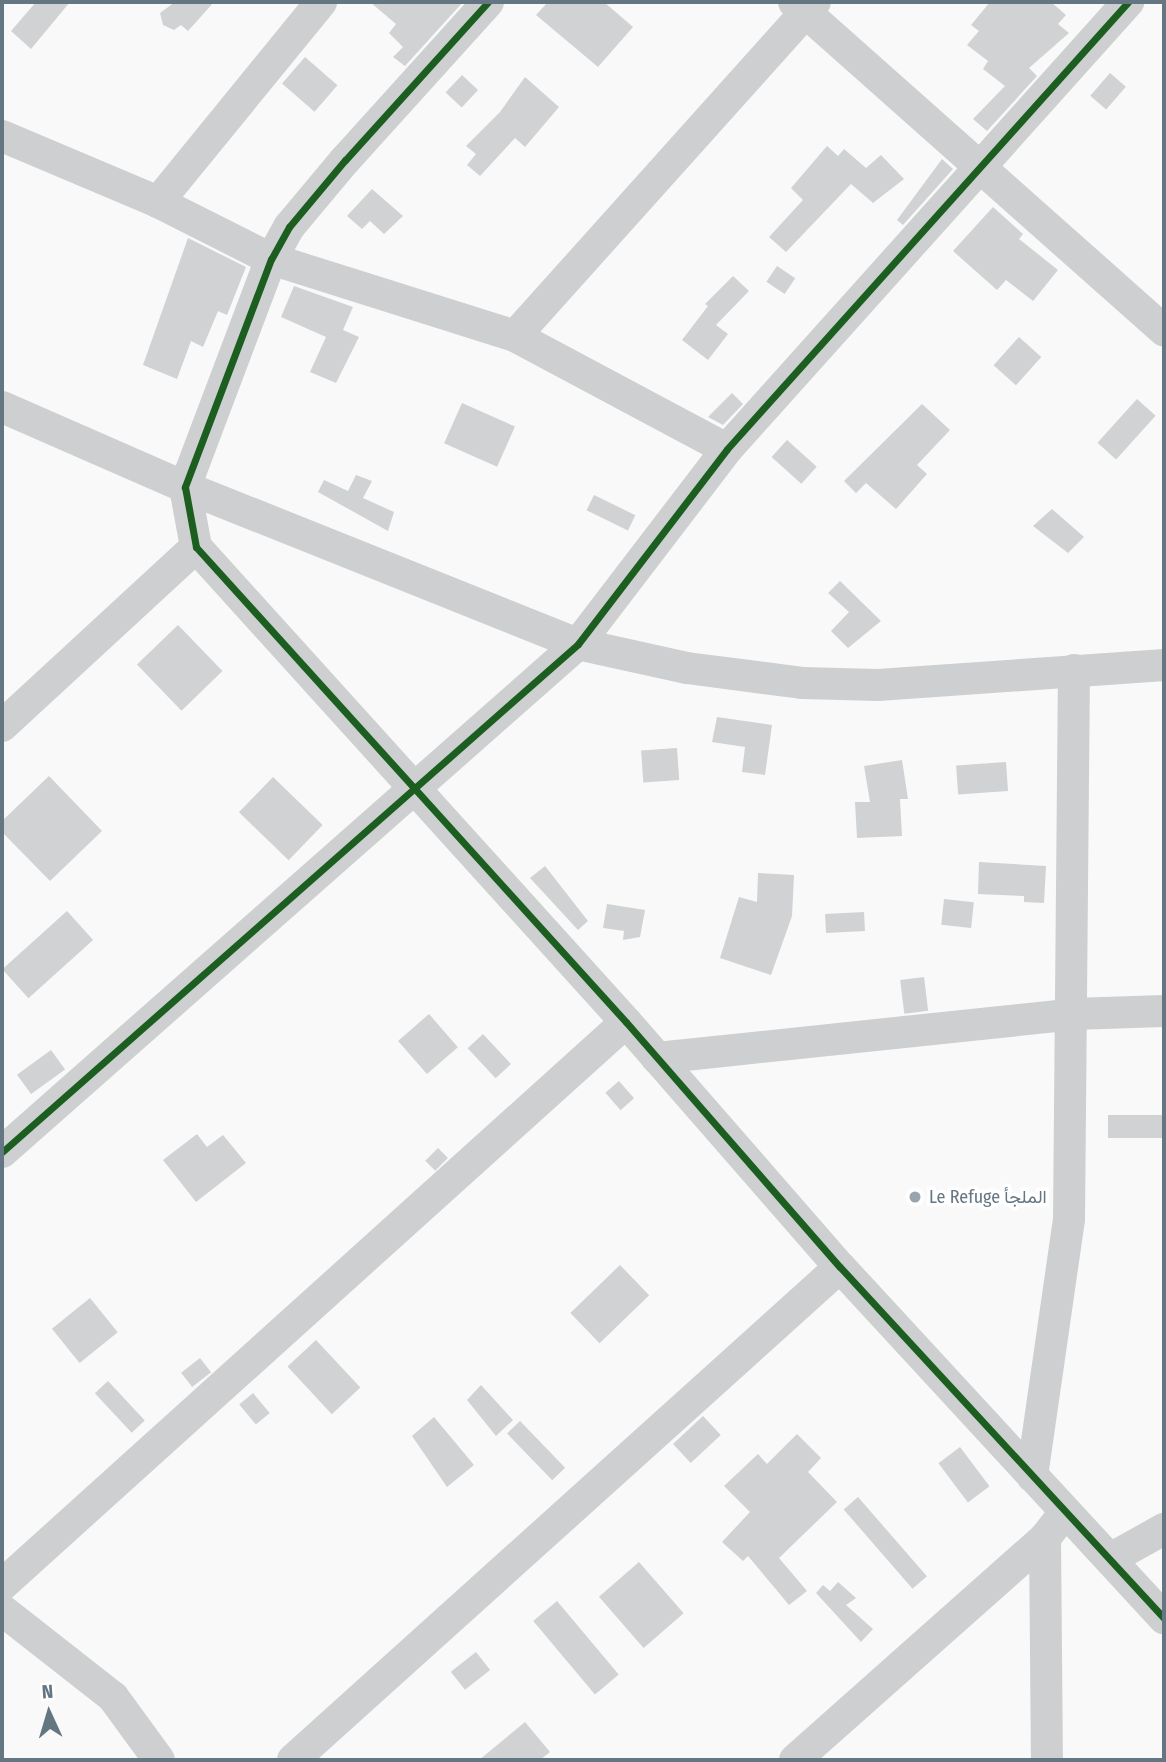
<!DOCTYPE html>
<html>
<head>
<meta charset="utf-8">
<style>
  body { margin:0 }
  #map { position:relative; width:1166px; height:1762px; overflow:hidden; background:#f9f9f9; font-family:"Fira Sans Condensed",Vazirmatn,sans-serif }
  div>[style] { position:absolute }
  .building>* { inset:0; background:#d0d2d3; transform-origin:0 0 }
  .minor>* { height:32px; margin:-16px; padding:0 16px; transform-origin:16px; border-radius:16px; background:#cecfd0 }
  .cycleway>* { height:7px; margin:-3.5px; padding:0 3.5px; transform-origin:3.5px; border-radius:3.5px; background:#1b5e20 }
  .dots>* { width:19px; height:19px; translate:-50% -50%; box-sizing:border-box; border:4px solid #fff; border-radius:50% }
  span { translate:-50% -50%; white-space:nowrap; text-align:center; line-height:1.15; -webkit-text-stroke:7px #fff; paint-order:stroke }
  .poi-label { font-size:18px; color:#657683 }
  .left { translate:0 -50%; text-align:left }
  .frame { position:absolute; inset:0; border:4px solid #657683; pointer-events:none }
  .north { position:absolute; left:14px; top:1678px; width:70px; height:70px; -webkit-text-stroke:5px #fff; paint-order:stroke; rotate:356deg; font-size:19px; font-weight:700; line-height:28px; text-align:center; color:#657683 }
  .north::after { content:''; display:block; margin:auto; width:24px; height:32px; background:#657683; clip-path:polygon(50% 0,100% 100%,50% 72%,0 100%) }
</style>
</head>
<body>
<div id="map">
  <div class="building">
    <i style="clip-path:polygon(36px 2px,70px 2px,31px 49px,11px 31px)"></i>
    <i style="clip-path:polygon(175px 2px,214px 2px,188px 31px,181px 25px,174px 30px,163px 25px,160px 13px)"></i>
    <i style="clip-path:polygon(370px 2px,463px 2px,405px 66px,393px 57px,403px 47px,389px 33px,396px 24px)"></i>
    <i style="clip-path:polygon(548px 2px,604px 2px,633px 27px,598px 67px,536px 15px)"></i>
    <i style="clip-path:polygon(990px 2px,1051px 2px,1066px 15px,1058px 24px,1069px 33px,1029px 68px,1037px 76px,987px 131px,973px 119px,1005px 86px,983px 69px,988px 61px,967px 45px,979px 31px,971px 25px)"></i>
    <i style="left:305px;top:57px;width:43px;height:35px;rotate:41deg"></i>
    <i style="left:1110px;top:73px;width:21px;height:30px;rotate:41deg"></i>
    <i style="left:462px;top:75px;width:22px;height:24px;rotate:43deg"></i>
    <i style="clip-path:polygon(525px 77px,559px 107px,525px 147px,515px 138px,480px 176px,467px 165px,476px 154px,466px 146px,500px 112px)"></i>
    <i style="clip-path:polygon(827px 146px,838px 156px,844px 149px,866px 168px,881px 155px,904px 179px,873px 203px,851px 184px,786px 252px,769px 237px,803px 200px,791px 188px)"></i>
    <i style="clip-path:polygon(942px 159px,953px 169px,903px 225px,897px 220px)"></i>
    <i style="clip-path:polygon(372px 189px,403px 216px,384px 234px,370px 221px,362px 229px,347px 216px)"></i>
    <i style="clip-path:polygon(993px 207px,1023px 234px,1019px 239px,1058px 270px,1033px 301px,1006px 280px,997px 290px,953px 251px)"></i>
    <i style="clip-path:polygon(188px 238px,246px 267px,227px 315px,218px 311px,203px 347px,191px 341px,177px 379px,143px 365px)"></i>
    <i style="left:777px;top:266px;width:22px;height:19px;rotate:34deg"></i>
    <i style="clip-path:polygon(733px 276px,749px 291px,716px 325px,728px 334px,708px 360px,682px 340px,708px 306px,705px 304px)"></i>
    <i style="clip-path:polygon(294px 286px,353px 307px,343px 330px,359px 337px,336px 383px,310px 372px,326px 337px,281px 317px)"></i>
    <i style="left:1019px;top:337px;width:30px;height:38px;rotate:42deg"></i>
    <i style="clip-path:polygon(732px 393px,743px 404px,723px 425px,708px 417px)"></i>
    <i style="left:1137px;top:399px;width:25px;height:59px;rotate:42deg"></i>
    <i style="left:462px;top:403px;width:58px;height:44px;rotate:24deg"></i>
    <i style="clip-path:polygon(922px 404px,950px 430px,917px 465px,927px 474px,896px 509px,866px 483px,856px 493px,844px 481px)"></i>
    <i style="left:787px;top:440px;width:40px;height:23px;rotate:42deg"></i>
    <i style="clip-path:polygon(356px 475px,372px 481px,363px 498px,394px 512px,388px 531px,318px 492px,324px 480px,348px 491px)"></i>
    <i style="left:594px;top:495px;width:46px;height:17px;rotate:26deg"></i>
    <i style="clip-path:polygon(1052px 509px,1084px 537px,1068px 553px,1033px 526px)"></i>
    <i style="clip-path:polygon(840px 581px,881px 621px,848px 648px,831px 631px,849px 612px,828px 593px)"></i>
    <i style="left:178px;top:625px;width:64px;height:57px;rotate:46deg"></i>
    <i style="clip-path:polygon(717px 717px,772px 725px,765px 775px,742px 772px,745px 747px,712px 742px)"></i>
    <i style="left:677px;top:748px;width:32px;height:36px;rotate:86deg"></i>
    <i style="clip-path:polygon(902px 760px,908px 799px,900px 799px,902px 836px,857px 838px,855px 802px,870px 802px,864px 766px)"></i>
    <i style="left:1006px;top:762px;width:29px;height:50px;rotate:86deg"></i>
    <i style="clip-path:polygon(49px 776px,102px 831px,50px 881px,2px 832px,2px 821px)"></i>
    <i style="left:273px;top:777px;width:69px;height:49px;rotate:44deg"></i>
    <i style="clip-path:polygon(979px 862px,1046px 866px,1044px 903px,1024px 902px,1024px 896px,978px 894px)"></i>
    <i style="clip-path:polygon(545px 866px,588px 921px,578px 930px,530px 878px)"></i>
    <i style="clip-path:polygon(758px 873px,794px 875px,792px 916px,771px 975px,720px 958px,739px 897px,757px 902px)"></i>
    <i style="left:944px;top:899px;width:30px;height:26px;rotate:6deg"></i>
    <i style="clip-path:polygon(607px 904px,645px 910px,640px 937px,623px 940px,624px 931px,603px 928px)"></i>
    <i style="left:67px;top:911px;width:39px;height:87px;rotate:48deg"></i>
    <i style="left:864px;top:912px;width:19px;height:39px;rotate:87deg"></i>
    <i style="left:924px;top:977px;width:34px;height:24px;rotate:83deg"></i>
    <i style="left:429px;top:1014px;width:44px;height:41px;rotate:49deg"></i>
    <i style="left:483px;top:1034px;width:41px;height:21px;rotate:47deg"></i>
    <i style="left:51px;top:1050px;width:24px;height:42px;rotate:54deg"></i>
    <i style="left:619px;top:1081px;width:23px;height:18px;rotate:49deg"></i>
    <i style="left:1164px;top:1115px;width:23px;height:56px;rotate:90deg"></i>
    <i style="clip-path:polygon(197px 1134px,207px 1147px,223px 1135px,246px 1163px,196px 1202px,163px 1160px)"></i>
    <i style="left:438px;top:1148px;width:14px;height:18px;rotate:45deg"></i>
    <i style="left:620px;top:1265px;width:42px;height:69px;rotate:46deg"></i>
    <i style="left:90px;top:1298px;width:44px;height:49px;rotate:51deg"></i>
    <i style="left:316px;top:1340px;width:65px;height:39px;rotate:47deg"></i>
    <i style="left:200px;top:1358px;width:18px;height:24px;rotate:52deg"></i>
    <i style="left:108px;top:1381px;width:54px;height:18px;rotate:47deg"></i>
    <i style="clip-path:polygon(481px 1385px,513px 1420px,496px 1436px,467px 1400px)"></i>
    <i style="left:253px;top:1393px;width:26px;height:18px;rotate:50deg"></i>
    <i style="left:703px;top:1416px;width:26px;height:41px;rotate:47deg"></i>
    <i style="clip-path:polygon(434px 1417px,474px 1465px,447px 1487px,412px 1436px)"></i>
    <i style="left:520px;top:1421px;width:65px;height:18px;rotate:46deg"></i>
    <i style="clip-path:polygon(797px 1434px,821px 1458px,808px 1472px,837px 1502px,779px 1558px,807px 1591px,789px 1605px,748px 1556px,743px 1561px,722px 1542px,750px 1512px,724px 1486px,758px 1454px,767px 1464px)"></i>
    <i style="left:960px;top:1447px;width:49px;height:27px;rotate:53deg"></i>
    <i style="left:858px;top:1497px;width:105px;height:19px;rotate:49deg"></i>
    <i style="left:639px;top:1562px;width:68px;height:53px;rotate:49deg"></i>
    <i style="clip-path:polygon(838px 1582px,856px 1598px,846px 1605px,873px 1629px,861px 1642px,816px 1593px,823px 1585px,830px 1591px)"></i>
    <i style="left:557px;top:1601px;width:96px;height:31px;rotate:50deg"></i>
    <i style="left:476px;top:1652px;width:23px;height:32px;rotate:52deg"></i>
    <i style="clip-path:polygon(525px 1722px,550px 1752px,540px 1760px,479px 1760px)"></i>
  </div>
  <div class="minor">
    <i style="left:488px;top:2px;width:213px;rotate:132.1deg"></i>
    <i style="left:345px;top:160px;width:87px;rotate:129.9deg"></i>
    <i style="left:289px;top:227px;width:37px;rotate:119deg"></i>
    <i style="left:271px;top:259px;width:244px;rotate:110.7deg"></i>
    <i style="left:185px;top:487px;width:61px;rotate:79.6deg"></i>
    <i style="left:196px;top:547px;width:641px;rotate:47.85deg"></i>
    <i style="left:626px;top:1022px;width:325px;rotate:48.9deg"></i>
    <i style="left:840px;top:1267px;width:478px;rotate:47.3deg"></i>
    <i style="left:794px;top:2px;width:495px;rotate:41.6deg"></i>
    <i style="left:2px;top:136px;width:169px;rotate:22.9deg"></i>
    <i style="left:158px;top:202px;width:127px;rotate:26.8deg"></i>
    <i style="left:271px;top:259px;width:256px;rotate:17.5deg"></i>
    <i style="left:515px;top:336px;width:240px;rotate:28.1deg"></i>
    <i style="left:158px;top:202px;width:258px;rotate:-50.8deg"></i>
    <i style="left:515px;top:336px;width:449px;rotate:-48.1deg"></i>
    <i style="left:2px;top:407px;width:200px;rotate:23.6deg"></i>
    <i style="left:185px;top:487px;width:423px;rotate:21.8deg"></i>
    <i style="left:578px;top:644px;width:112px;rotate:12.4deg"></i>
    <i style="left:687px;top:668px;width:116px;rotate:7.4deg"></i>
    <i style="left:802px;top:683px;width:76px;rotate:1.5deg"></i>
    <i style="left:878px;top:685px;width:287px;rotate:-4deg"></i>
    <i style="left:2px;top:726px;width:264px;rotate:-42.7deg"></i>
    <i style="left:657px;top:1058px;width:418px;rotate:-6deg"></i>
    <i style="left:1073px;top:1014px;width:91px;rotate:-1.9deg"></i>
    <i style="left:2px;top:1152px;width:768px;rotate:-41.41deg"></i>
    <i style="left:578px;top:644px;width:245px;rotate:-52.6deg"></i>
    <i style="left:727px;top:449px;width:601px;rotate:-48.1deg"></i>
    <i style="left:1032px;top:1476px;width:260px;rotate:-81.8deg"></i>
    <i style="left:1069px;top:1219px;width:549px;rotate:-89.48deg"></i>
    <i style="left:1045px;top:1538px;width:222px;rotate:89.5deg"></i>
    <i style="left:1110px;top:1559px;width:62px;rotate:-29.1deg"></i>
    <i style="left:2px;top:1585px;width:840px;rotate:-42.06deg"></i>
    <i style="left:2px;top:1610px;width:141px;rotate:38.1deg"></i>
    <i style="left:113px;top:1697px;width:78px;rotate:53.9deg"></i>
    <i style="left:293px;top:1760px;width:736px;rotate:-42.03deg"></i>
    <i style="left:795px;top:1760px;width:334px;rotate:-41.6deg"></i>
    <i style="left:1045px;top:1538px;width:31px;rotate:-52deg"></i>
  </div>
  <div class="cycleway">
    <i style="left:488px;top:2px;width:213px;rotate:132.1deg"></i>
    <i style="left:345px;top:160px;width:87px;rotate:129.9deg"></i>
    <i style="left:289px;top:227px;width:37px;rotate:119deg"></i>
    <i style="left:271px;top:259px;width:244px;rotate:110.7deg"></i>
    <i style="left:185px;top:487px;width:61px;rotate:79.6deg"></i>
    <i style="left:196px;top:547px;width:641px;rotate:47.85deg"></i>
    <i style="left:626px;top:1022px;width:325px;rotate:48.9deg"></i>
    <i style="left:840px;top:1267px;width:478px;rotate:47.3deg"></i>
    <i style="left:2px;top:1152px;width:768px;rotate:-41.41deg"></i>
    <i style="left:578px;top:644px;width:245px;rotate:-52.6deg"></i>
    <i style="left:727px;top:449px;width:601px;rotate:-48.1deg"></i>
  </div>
  <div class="dots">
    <i style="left:915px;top:1197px;background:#99a4ac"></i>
  </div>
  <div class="poi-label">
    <span class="left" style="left:929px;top:1197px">Le Refuge الملجأ</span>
  </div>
  <div class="frame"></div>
  <div class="north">N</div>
</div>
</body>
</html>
